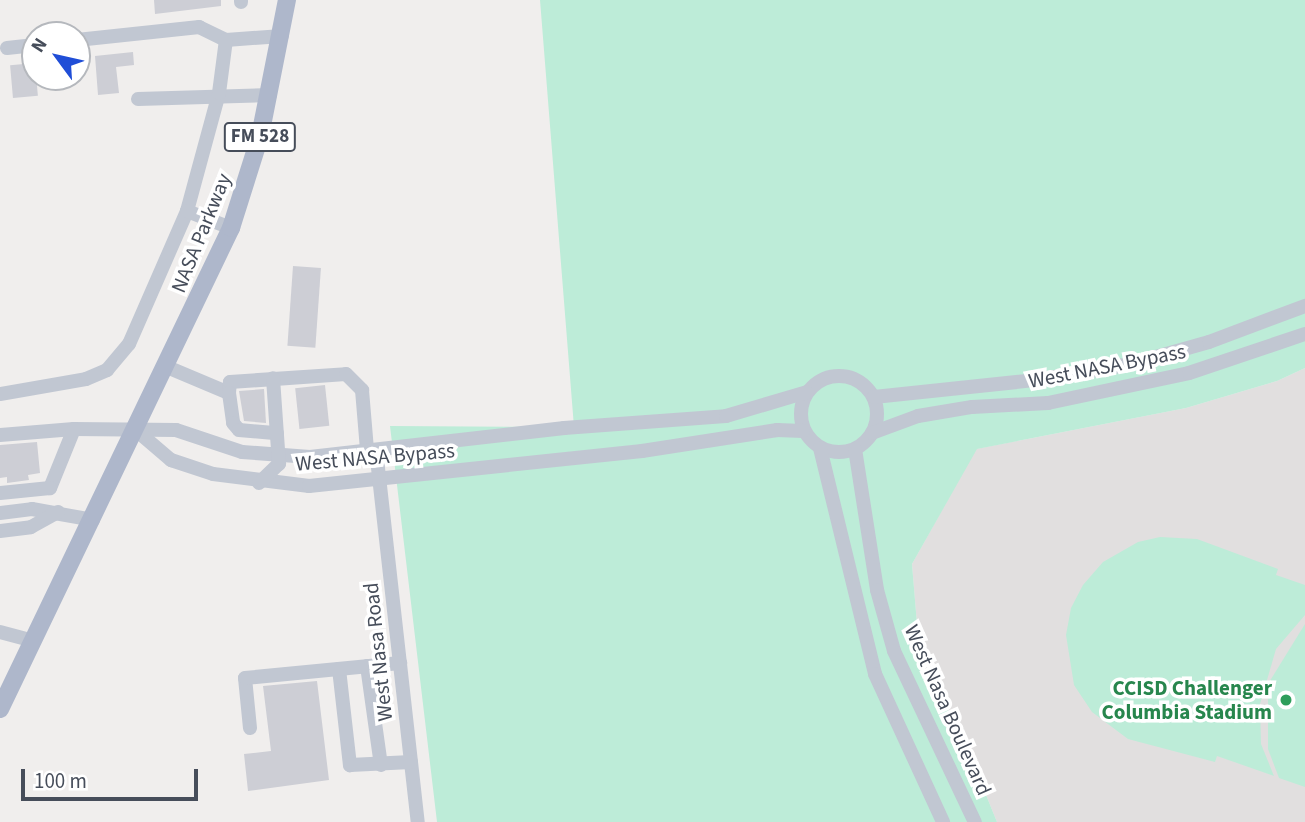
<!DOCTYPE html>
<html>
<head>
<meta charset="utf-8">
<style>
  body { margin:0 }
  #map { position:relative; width:1305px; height:822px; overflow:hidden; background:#f0eeed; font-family:"Source Sans 3",sans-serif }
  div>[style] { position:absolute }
  .education>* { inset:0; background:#e1dfdf }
  .green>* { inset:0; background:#bdecd8 }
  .building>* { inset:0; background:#cdced5; transform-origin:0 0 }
  .minor>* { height:14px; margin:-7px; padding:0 7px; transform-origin:7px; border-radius:7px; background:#c1c7d2 }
  .minor>.ring { margin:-7px; padding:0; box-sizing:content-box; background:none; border:14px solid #c1c7d2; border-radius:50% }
  .major>* { height:18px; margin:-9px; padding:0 9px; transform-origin:9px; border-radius:9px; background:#aeb7cb }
  .dots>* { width:19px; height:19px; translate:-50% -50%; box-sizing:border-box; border:4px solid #fff; border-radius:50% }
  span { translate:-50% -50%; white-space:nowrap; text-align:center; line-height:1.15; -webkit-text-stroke:7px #fff; paint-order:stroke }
  .shield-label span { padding:2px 5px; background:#fff; border:2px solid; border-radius:5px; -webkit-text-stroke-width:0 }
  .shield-label { font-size:19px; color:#464d5a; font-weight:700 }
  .street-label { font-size:21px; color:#464d5a }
  .leisure-label { font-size:21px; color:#27864d; font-weight:700 }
  .right { translate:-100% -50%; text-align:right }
  .north { position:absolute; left:21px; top:21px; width:70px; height:70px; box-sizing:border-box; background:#fff; border:2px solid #b5b8bd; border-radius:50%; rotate:303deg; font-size:19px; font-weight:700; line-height:28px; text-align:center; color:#464d5a }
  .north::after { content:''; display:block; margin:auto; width:24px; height:32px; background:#204ed7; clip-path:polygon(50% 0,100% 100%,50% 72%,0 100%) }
  .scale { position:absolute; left:21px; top:769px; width:177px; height:32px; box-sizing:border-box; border:4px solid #464d5a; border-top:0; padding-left:9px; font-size:21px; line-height:24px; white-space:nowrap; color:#464d5a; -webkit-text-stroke:5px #fff; paint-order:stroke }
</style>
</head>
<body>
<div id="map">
  <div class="education">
    <i style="clip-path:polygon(1305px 368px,1305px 822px,997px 822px,963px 738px,920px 660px,912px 564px,976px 449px,1186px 408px,1277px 381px)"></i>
  </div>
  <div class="green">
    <i style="clip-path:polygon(540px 0,1305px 0,1305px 368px,1277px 381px,1186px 408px,977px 449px,912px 564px,920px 660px,963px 738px,997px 822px,437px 822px,390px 426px,574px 427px)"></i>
    <i style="clip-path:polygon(1160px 537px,1197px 539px,1278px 569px,1276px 575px,1305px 585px,1305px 615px,1276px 649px,1260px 704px,1261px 744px,1274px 776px,1217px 756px,1215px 762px,1128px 739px,1092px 712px,1074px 685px,1066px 635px,1071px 608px,1083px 585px,1103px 562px,1138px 542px)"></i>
    <i style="clip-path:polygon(1305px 624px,1305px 787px,1279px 778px,1268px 749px,1268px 684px)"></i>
  </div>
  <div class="building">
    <i style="clip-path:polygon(154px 0,221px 0,221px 6px,155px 14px)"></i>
    <i style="clip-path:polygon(133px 52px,134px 65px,116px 67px,119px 93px,98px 95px,95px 56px)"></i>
    <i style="left:35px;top:63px;width:33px;height:25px;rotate:85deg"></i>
    <i style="left:293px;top:266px;width:28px;height:80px;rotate:4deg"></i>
    <i style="left:325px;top:385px;width:41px;height:30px;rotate:84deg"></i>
    <i style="clip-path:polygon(264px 389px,266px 423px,244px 421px,239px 391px)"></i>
    <i style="clip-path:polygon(37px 442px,40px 473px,28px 475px,29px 480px,7px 483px,7px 477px,0 478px,0 445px)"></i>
    <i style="clip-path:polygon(317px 681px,329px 780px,248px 791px,244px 754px,271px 751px,263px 686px)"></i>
  </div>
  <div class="minor">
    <i style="left:241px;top:0;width:2px;rotate:90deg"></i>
    <i style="left:77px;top:40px;width:123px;rotate:-6.1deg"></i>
    <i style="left:199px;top:27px;width:30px;rotate:26deg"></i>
    <i style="left:226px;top:40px;width:56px;rotate:-4.1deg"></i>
    <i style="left:7px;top:48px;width:28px;rotate:-6deg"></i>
    <i style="left:138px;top:99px;width:132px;rotate:-1.7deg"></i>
    <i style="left:187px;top:211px;width:122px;rotate:-74.8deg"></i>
    <i style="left:219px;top:93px;width:53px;rotate:-82.5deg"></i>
    <i style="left:167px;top:367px;width:67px;rotate:22.8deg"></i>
    <i style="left:229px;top:393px;width:11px;rotate:-85deg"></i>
    <i style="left:230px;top:382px;width:116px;rotate:-3.9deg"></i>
    <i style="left:346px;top:374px;width:23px;rotate:45deg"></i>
    <i style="left:362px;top:390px;width:60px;rotate:85.2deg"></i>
    <i class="ring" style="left:801px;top:376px;width:62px;height:62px"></i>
    <i style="left:229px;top:393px;width:30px;rotate:82deg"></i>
    <i style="left:233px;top:423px;width:9px;rotate:49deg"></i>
    <i style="left:239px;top:430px;width:38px;rotate:5deg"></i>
    <i style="left:0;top:394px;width:87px;rotate:-9.9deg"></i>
    <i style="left:86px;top:379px;width:23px;rotate:-23deg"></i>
    <i style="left:107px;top:370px;width:34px;rotate:-50deg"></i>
    <i style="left:129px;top:344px;width:145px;rotate:-66.4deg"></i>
    <i style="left:187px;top:211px;width:47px;rotate:21.1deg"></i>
    <i style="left:874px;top:397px;width:171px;rotate:-6deg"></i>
    <i style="left:1044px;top:379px;width:88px;rotate:-9.8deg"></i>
    <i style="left:1131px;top:364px;width:81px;rotate:-15.8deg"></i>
    <i style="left:1209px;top:342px;width:103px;rotate:-20.6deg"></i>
    <i style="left:74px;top:429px;width:102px;rotate:0.6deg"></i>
    <i style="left:176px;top:430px;width:70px;rotate:18.4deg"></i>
    <i style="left:242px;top:452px;width:68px;rotate:4.2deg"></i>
    <i style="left:310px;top:457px;width:256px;rotate:-6.5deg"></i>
    <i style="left:564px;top:428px;width:162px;rotate:-4.2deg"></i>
    <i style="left:726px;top:416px;width:84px;rotate:-16.5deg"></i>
    <i style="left:137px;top:431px;width:45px;rotate:40.5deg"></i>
    <i style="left:171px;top:460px;width:44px;rotate:18.4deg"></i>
    <i style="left:213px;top:474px;width:97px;rotate:7.1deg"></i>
    <i style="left:309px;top:486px;width:335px;rotate:-6deg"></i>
    <i style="left:642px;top:451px;width:137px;rotate:-8.8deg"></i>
    <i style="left:777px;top:430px;width:26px;rotate:2deg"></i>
    <i style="left:872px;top:433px;width:49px;rotate:-20.3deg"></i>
    <i style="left:918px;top:416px;width:55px;rotate:-9.5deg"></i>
    <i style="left:972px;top:407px;width:76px;rotate:-3deg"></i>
    <i style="left:1048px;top:403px;width:144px;rotate:-12deg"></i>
    <i style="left:1189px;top:373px;width:122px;rotate:-18.6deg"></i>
    <i style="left:0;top:435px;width:74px;rotate:-4.6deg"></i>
    <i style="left:74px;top:429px;width:64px;rotate:112.1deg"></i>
    <i style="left:50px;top:488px;width:50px;rotate:174.3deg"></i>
    <i style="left:820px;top:448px;width:233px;rotate:76.3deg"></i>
    <i style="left:875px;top:674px;width:163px;rotate:65.3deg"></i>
    <i style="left:855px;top:449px;width:143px;rotate:81.1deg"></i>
    <i style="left:877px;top:590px;width:63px;rotate:74.4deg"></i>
    <i style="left:894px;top:651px;width:189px;rotate:64.7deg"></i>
    <i style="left:376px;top:450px;width:374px;rotate:83.6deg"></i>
    <i style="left:259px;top:483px;width:28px;rotate:-44deg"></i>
    <i style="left:279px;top:464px;width:86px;rotate:-94deg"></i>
    <i style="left:0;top:513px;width:32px;rotate:-7deg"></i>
    <i style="left:32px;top:509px;width:62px;rotate:10.2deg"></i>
    <i style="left:0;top:531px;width:31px;rotate:-7deg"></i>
    <i style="left:31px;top:527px;width:31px;rotate:-29deg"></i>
    <i style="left:0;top:632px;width:34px;rotate:15deg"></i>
    <i style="left:367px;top:666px;width:100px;rotate:82deg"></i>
    <i style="left:339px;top:669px;width:97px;rotate:83.5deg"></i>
    <i style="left:350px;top:765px;width:61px;rotate:-2.8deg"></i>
    <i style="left:250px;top:728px;width:50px;rotate:-95.7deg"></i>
    <i style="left:245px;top:678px;width:156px;rotate:-5.5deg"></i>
  </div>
  <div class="major">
    <i style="left:0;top:709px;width:534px;rotate:-64.35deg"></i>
    <i style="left:231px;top:228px;width:96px;rotate:-72.5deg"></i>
    <i style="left:260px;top:136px;width:139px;rotate:-78.8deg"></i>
  </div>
  <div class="dots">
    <i style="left:1286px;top:700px;background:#2e9e5b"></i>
  </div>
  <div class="shield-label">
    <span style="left:260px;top:137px">FM 528</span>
  </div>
  <div class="street-label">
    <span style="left:201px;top:233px;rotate:-68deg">NASA Parkway</span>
    <span style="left:1107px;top:366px;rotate:-11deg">West NASA Bypass</span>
    <span style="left:375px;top:457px;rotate:-5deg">West NASA Bypass</span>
    <span style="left:378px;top:652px;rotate:-96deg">West Nasa Road</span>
    <span style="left:948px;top:710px;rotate:66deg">West Nasa Boulevard</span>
  </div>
  <div class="leisure-label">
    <span class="right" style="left:1272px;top:700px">CCISD Challenger<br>Columbia Stadium</span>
  </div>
  <div class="north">N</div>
  <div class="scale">100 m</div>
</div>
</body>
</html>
